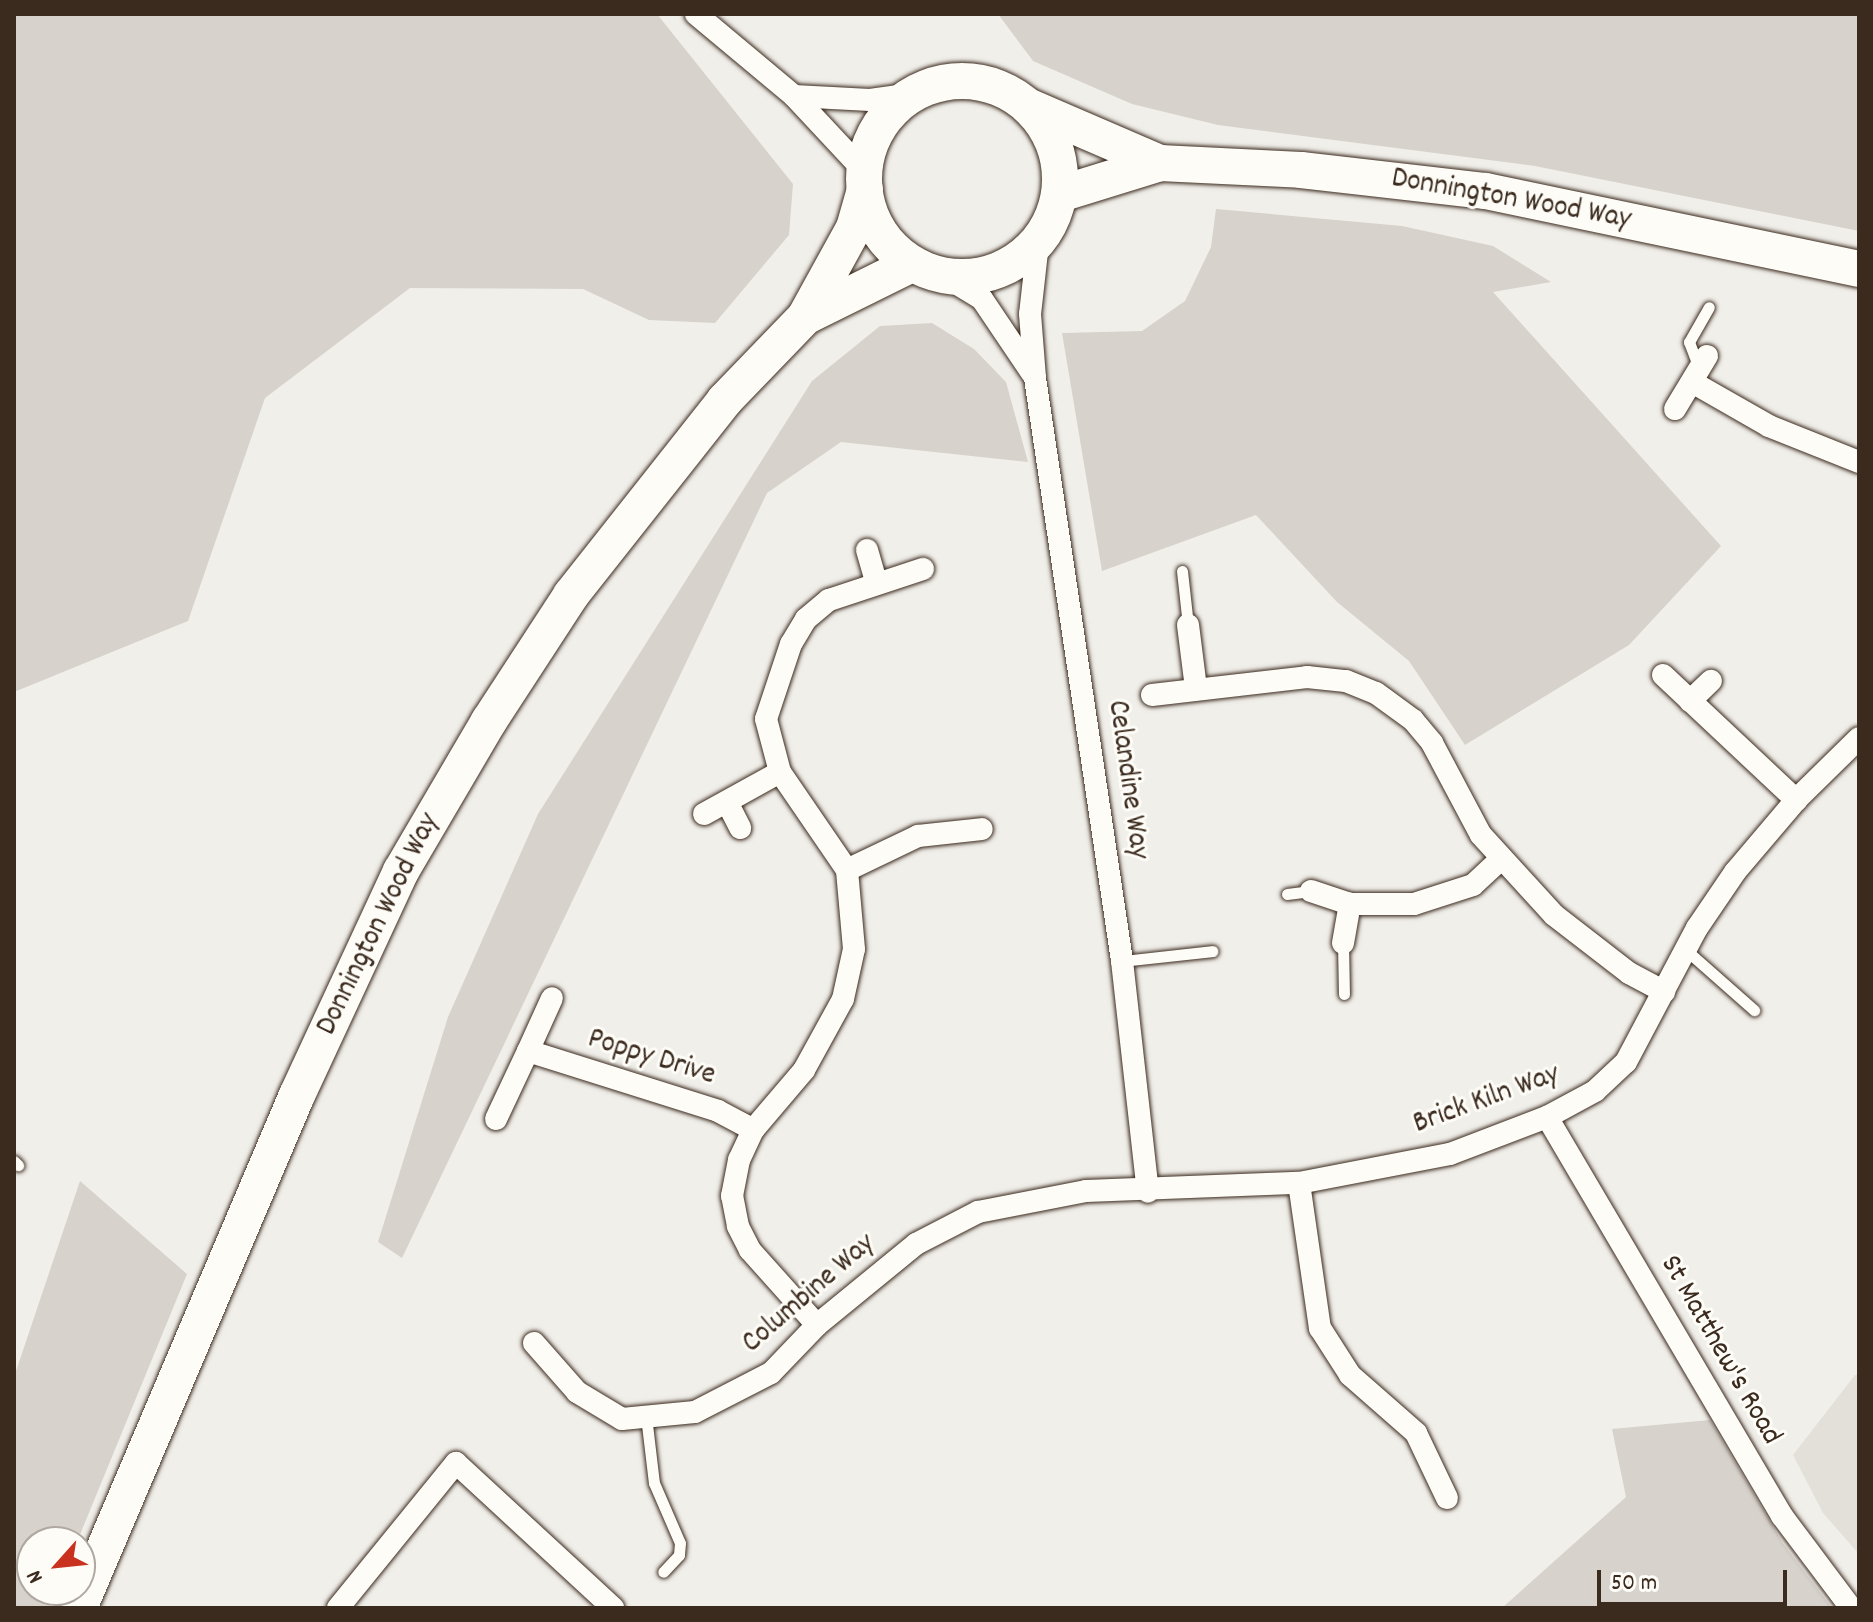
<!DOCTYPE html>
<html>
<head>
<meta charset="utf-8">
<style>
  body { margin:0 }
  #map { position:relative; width:1873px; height:1622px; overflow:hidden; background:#f1efea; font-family:Dekko,sans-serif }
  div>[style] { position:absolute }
  .built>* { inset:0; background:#e3e0da }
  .green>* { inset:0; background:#d7d2cc }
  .roads { filter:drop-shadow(0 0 2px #3b2a1e) drop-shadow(0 0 2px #3b2a1e) }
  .lane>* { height:11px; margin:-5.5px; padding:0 5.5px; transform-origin:5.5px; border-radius:5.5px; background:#fdfcf7 }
  .street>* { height:22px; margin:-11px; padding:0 11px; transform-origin:11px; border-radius:11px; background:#fdfcf7 }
  .primary>* { height:36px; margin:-18px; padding:0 18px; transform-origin:18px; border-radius:18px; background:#fdfcf7 }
  .primary>.ring { margin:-18px; padding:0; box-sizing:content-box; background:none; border:36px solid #fdfcf7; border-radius:50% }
  span { translate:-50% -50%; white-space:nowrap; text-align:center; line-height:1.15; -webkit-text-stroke:6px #fdfcf7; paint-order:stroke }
  .street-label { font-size:30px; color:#3b2a1e }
  .frame { position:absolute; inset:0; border:16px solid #3b2a1e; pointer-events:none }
  .north { position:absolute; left:16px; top:1526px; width:80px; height:80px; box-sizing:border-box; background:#fdfcf7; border:2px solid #afa8a0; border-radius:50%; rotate:243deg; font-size:22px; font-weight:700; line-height:32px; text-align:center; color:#3b2a1e }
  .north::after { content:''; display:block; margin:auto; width:28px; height:36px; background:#c8321e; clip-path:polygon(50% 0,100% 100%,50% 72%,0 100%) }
  .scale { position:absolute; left:1597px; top:1570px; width:190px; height:36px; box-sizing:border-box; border:4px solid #3b2a1e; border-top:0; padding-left:10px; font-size:24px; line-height:28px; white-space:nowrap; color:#3b2a1e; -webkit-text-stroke:6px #fdfcf7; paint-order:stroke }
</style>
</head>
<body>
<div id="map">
  <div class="built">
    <i style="clip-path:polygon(1855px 1375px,1859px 1375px,1859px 1554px,1823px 1513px,1793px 1455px)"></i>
  </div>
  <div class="green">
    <i style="clip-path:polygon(14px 14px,657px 14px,793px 184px,789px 235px,715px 323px,649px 320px,583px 289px,410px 288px,265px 398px,188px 621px,14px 692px)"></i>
    <i style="clip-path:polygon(998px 14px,1859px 14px,1859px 231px,1535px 166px,1218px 125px,1132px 104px,1033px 61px)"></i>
    <i style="clip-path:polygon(1216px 209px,1402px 226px,1493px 246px,1551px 282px,1493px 292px,1721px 546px,1629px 645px,1465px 745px,1409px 661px,1337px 602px,1256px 515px,1102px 571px,1062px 333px,1142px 331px,1185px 301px,1211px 247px)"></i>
    <i style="clip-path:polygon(932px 323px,974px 349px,1006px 382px,1028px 462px,841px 442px,767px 493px,402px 1258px,378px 1242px,448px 1017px,538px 814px,812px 381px,880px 326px)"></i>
    <i style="clip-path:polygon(80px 1181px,187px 1274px,77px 1542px,32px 1542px,32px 1590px,56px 1590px,49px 1608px,14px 1608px,14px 1377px)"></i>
    <i style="clip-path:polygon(1710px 1420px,1782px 1542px,1832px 1608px,1502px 1608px,1626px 1497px,1612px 1429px)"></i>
  </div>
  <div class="roads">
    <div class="lane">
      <i style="left:1699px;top:368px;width:28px;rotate:-111deg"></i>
      <i style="left:1689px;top:342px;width:40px;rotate:-60.3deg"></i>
      <i style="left:1182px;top:571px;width:54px;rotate:83.7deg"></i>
      <i style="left:1287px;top:894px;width:24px;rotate:-7deg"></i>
      <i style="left:1343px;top:943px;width:51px;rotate:88.9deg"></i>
      <i style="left:1686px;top:950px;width:91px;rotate:41.4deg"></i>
      <i style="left:1122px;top:961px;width:91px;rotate:-6.3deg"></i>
      <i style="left:14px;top:1161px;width:6px;rotate:45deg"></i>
      <i style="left:646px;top:1416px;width:67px;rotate:83.2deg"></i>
      <i style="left:654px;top:1483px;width:65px;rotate:66.6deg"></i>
      <i style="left:680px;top:1543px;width:12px;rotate:95deg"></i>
      <i style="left:679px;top:1555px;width:23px;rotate:133deg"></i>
    </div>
    <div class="street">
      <i style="left:696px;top:14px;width:128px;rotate:39.9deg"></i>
      <i style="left:794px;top:96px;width:103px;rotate:47deg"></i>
      <i style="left:794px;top:96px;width:76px;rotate:3deg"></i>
      <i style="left:870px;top:100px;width:42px;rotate:-8.1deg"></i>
      <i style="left:1038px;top:243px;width:71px;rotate:96.4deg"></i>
      <i style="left:1030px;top:314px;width:64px;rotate:85.5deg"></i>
      <i style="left:1035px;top:378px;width:589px;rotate:81.51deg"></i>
      <i style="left:1122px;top:961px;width:232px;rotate:83.6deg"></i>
      <i style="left:946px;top:277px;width:42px;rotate:31.4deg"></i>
      <i style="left:982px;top:299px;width:89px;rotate:56deg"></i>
      <i style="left:1692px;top:382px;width:89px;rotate:29.7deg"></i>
      <i style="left:1769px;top:426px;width:97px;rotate:21.8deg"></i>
      <i style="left:1675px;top:409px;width:62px;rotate:-58.9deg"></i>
      <i style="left:867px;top:550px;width:32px;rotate:74deg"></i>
      <i style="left:1188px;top:625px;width:64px;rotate:82.8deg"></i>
      <i style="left:1663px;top:675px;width:183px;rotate:43.2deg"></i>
      <i style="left:1152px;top:695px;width:156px;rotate:-6.6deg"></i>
      <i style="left:1307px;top:677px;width:39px;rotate:6deg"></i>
      <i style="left:1346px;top:681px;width:32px;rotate:22deg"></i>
      <i style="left:1376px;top:693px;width:46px;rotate:36.1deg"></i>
      <i style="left:1413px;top:720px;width:30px;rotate:50deg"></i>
      <i style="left:1432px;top:743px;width:104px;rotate:62deg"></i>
      <i style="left:1481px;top:835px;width:108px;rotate:47.6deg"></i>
      <i style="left:1554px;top:915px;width:95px;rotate:37.7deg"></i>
      <i style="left:1629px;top:973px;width:40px;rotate:28deg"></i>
      <i style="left:1690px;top:701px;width:29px;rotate:-44deg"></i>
      <i style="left:728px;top:804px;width:27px;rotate:63deg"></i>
      <i style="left:704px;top:814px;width:87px;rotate:-28.9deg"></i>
      <i style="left:847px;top:870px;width:79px;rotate:-25.6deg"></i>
      <i style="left:918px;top:836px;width:64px;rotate:-6.2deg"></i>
      <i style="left:1311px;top:891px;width:41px;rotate:18.4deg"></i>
      <i style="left:1350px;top:904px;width:64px"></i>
      <i style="left:1414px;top:904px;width:62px;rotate:-17.9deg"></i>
      <i style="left:1473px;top:885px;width:38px;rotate:-43deg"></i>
      <i style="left:1343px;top:943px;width:40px;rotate:-80deg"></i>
      <i style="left:528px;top:1051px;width:58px;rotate:-65.6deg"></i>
      <i style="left:1547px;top:1117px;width:463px;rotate:59.5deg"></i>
      <i style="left:1782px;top:1516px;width:115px;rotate:53.1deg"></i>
      <i style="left:496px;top:1119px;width:75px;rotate:-64.8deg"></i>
      <i style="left:528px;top:1051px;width:199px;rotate:17.5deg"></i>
      <i style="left:718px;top:1111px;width:40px;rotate:28deg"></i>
      <i style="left:1299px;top:1183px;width:147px;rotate:81.8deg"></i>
      <i style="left:1320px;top:1328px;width:56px;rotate:57.4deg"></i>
      <i style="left:1350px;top:1375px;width:88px;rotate:41.3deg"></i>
      <i style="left:1416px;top:1433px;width:72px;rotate:64.5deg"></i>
      <i style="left:817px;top:1325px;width:101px;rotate:-131.8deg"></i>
      <i style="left:750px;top:1250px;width:27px;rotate:-117deg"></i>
      <i style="left:738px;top:1226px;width:31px;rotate:-101deg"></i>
      <i style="left:732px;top:1196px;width:37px;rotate:-79deg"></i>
      <i style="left:739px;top:1160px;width:33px;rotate:-65deg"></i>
      <i style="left:753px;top:1130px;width:79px;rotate:-49.6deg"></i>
      <i style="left:804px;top:1070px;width:81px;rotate:-61.2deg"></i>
      <i style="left:843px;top:999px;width:51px;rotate:-77.6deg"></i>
      <i style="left:854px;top:949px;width:79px;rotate:-95.1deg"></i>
      <i style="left:847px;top:870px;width:119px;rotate:-124.4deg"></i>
      <i style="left:780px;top:772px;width:55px;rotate:-104.8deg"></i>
      <i style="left:766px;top:719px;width:79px;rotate:-71.6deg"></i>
      <i style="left:791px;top:644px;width:29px;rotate:-59deg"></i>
      <i style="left:806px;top:619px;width:30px;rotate:-40deg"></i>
      <i style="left:829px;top:600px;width:99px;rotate:-18.3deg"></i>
      <i style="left:534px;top:1343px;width:65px;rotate:48.7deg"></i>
      <i style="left:577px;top:1392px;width:52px;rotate:31deg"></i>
      <i style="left:622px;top:1419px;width:73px;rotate:-5.5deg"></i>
      <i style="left:695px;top:1412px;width:85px;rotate:-27.2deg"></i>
      <i style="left:771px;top:1373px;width:66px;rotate:-46.2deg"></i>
      <i style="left:817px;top:1325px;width:128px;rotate:-39.3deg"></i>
      <i style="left:916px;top:1244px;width:70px;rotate:-27.3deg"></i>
      <i style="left:978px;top:1212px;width:110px;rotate:-11deg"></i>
      <i style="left:1086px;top:1191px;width:213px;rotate:-2.2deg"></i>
      <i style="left:1299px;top:1183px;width:154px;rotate:-10.9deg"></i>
      <i style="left:1450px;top:1154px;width:104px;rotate:-20.9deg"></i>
      <i style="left:1547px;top:1117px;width:55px;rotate:-28.4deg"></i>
      <i style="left:1595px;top:1091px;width:42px;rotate:-43.1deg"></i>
      <i style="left:1626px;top:1062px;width:152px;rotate:-62.1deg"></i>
      <i style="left:1697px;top:928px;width:68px;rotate:-55.8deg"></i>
      <i style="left:1735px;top:872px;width:94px;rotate:-49.7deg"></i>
      <i style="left:1796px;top:800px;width:88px;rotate:-44.5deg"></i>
      <i style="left:338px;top:1608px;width:187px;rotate:-50.9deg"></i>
      <i style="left:456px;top:1463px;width:214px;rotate:42.7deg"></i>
    </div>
    <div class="primary">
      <i class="ring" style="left:864px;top:81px;width:160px;height:160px"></i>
      <i style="left:1030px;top:107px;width:142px;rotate:23.3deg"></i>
      <i style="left:1060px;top:194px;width:105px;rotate:-17.2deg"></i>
      <i style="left:1160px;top:163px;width:141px;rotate:2.8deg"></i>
      <i style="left:1301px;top:170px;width:186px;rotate:6.5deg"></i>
      <i style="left:1486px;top:191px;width:381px;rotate:11.8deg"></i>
      <i style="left:805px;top:317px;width:119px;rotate:-26.4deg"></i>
      <i style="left:79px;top:1608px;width:557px;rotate:-66.98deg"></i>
      <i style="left:297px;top:1095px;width:247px;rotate:-65.1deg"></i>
      <i style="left:401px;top:871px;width:174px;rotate:-59.6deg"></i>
      <i style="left:489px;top:721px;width:150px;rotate:-56.9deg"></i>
      <i style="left:571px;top:595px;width:247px;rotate:-51.7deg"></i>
      <i style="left:724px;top:401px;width:117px;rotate:-46deg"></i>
      <i style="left:805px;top:317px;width:102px;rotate:-61.2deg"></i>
      <i style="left:854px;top:228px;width:40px;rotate:-74deg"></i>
    </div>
  </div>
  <div class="street-label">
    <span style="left:1511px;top:201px;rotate:10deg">Donnington Wood Way</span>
    <span style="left:1126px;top:780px;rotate:82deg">Celandine Way</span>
    <span style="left:380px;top:925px;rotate:-64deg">Donnington Wood Way</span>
    <span style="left:651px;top:1059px;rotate:17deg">Poppy Drive</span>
    <span style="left:1487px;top:1101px;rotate:-20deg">Brick Kiln Way</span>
    <span style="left:810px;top:1295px;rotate:-41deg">Columbine Way</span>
    <span style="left:1719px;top:1351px;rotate:60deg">St Matthew's Road</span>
  </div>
  <div class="frame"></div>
  <div class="north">N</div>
  <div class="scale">50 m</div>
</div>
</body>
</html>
